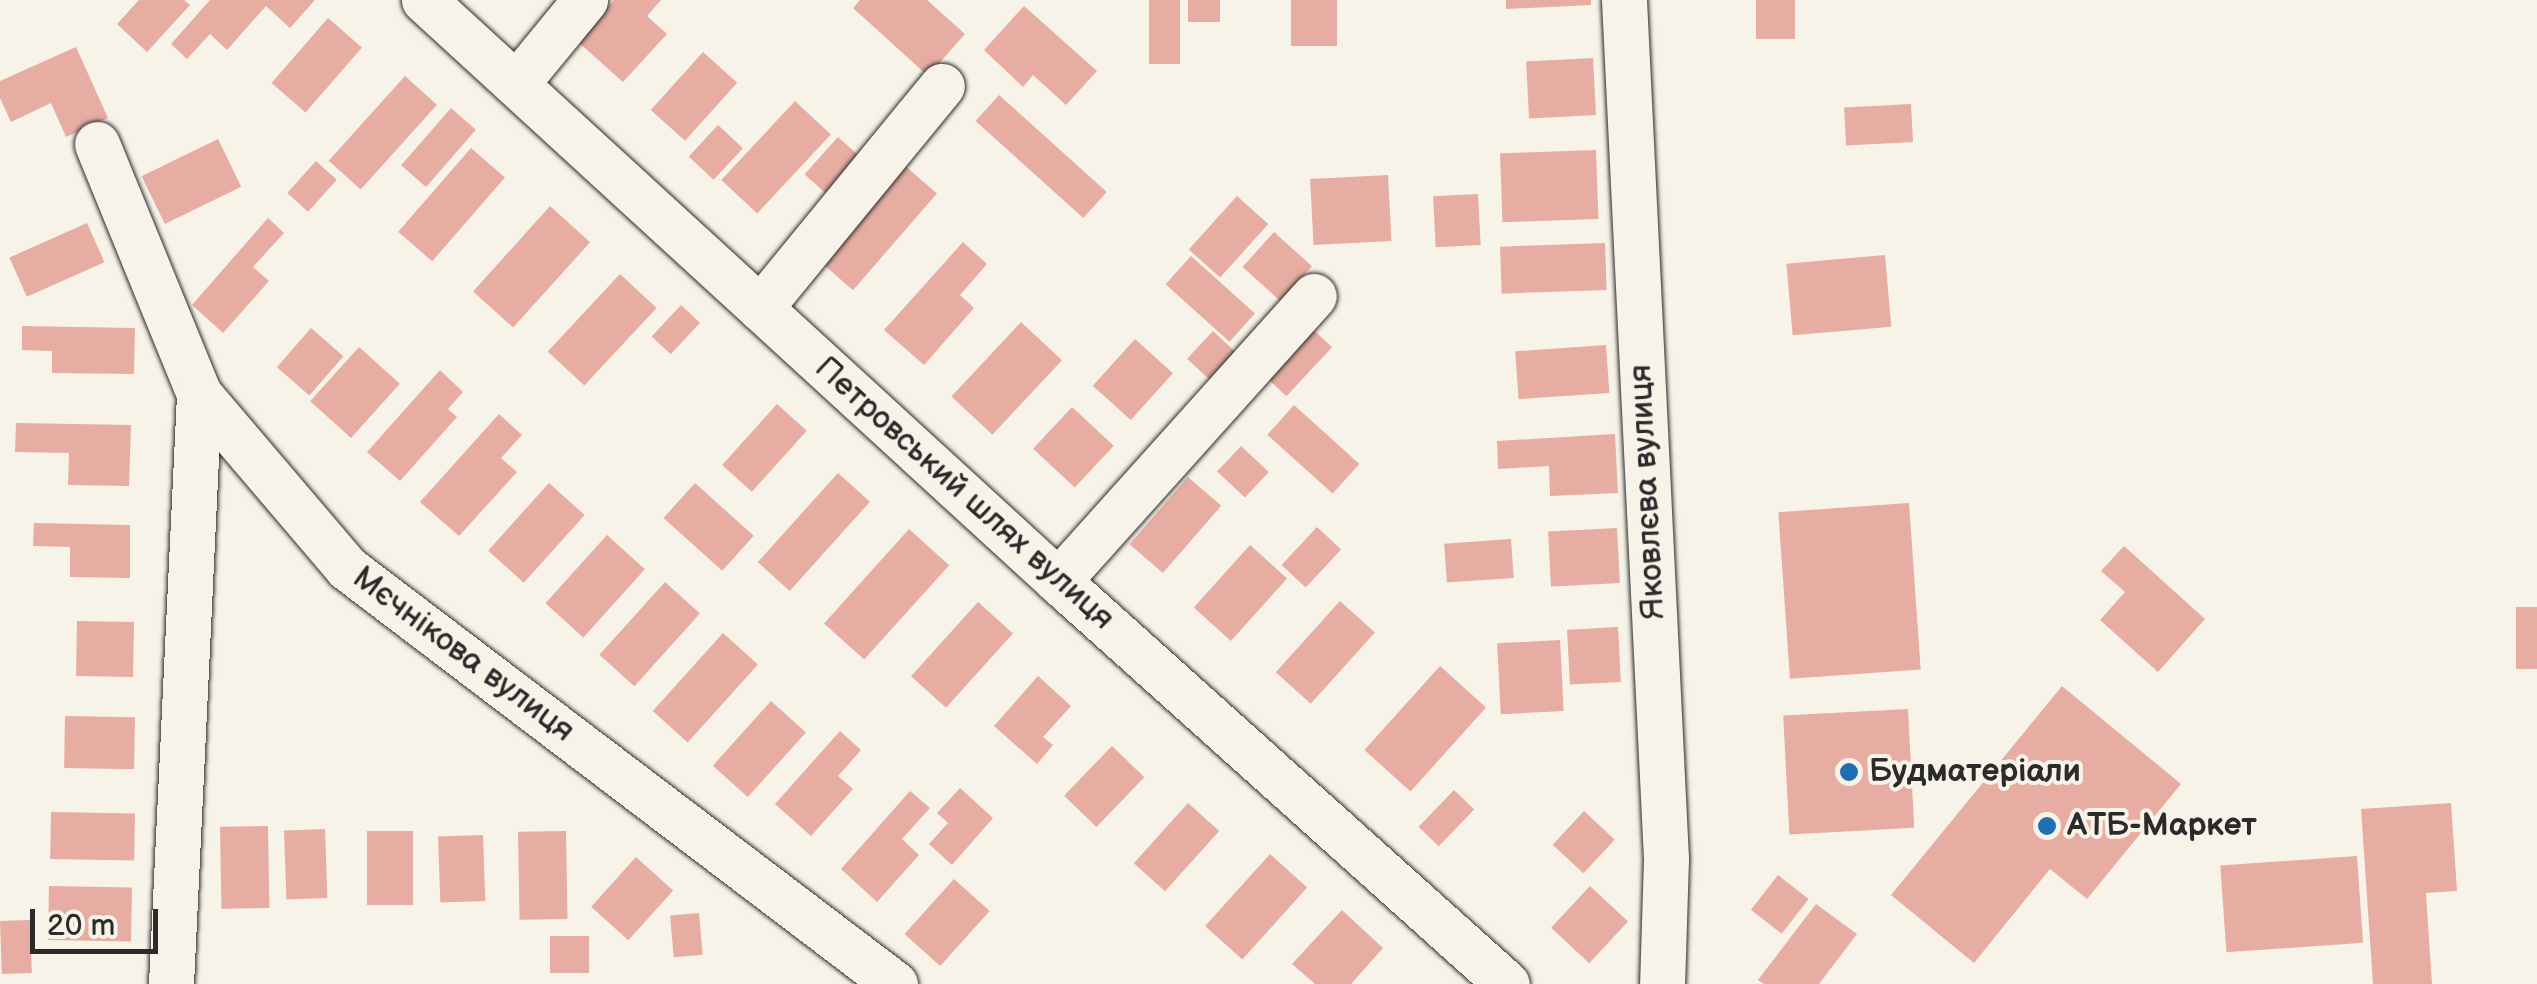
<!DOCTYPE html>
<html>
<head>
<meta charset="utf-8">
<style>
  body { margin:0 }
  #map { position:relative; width:2537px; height:984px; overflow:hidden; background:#f7f3e8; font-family:"Balsamiq Sans",sans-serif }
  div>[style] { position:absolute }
  .building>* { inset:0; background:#e7ada2; transform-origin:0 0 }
  .roads { filter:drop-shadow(0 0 2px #2b2b2b) drop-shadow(0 0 2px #2b2b2b) }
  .minor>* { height:45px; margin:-22.5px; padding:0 22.5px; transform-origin:22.5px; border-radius:22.5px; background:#f7f3e8 }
  .dots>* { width:28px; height:28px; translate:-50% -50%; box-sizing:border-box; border:5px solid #f7f3e8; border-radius:50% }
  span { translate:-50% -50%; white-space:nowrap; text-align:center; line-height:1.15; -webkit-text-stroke:8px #f7f3e8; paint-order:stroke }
  .street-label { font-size:32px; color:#2b2b2b }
  .poi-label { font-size:32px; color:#2b2b2b; font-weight:700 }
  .left { translate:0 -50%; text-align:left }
  .scale { position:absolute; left:30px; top:909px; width:128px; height:45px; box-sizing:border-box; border:5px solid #2b2b2b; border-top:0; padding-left:12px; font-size:30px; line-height:35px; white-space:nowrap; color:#2b2b2b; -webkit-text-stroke:8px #f7f3e8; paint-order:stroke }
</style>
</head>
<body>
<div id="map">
  <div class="building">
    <i style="clip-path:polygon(139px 0,184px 0,190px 5px,147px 52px,117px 24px)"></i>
    <i style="clip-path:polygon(210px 0,315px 0,290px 28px,266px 6px,227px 50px,210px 34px,187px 59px,171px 44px)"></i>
    <i style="clip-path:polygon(614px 0,661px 0,647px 16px,667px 34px,623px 82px,577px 41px)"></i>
    <i style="clip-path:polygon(860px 0,927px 0,965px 34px,928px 76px,853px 8px)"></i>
    <i style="left:1149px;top:0;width:31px;height:64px"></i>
    <i style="left:1188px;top:0;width:32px;height:22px"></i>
    <i style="left:1291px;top:0;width:46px;height:46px"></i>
    <i style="clip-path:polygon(1506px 0,1591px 0,1591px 5px,1506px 9px)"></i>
    <i style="left:1756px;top:0;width:39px;height:39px"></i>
    <i style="clip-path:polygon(1024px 6px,1097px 71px,1066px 105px,1033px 75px,1023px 87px,984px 50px)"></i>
    <i style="left:328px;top:18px;width:45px;height:86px;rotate:41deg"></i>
    <i style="clip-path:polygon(76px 47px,108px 118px,66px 137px,51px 103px,11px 122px,0 98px,0 81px)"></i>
    <i style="left:703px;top:52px;width:46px;height:78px;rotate:42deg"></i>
    <i style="left:1593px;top:58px;width:57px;height:67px;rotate:87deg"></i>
    <i style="left:405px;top:76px;width:43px;height:114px;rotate:42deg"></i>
    <i style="left:999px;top:95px;width:145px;height:35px;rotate:42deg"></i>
    <i style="left:795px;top:101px;width:49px;height:108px;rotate:43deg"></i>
    <i style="left:1911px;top:104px;width:38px;height:67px;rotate:87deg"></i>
    <i style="left:451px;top:108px;width:33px;height:76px;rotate:41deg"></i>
    <i style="left:718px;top:125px;width:34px;height:43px;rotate:43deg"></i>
    <i style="left:838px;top:137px;width:42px;height:50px;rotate:42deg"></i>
    <i style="left:218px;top:139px;width:53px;height:85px;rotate:64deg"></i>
    <i style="left:471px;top:148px;width:45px;height:111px;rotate:41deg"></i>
    <i style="left:1596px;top:150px;width:69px;height:96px;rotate:88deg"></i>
    <i style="left:316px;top:161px;width:28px;height:43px;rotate:42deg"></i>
    <i style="left:903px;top:164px;width:45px;height:128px;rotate:41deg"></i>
    <i style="left:1388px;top:175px;width:66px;height:78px;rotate:87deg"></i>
    <i style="left:1478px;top:194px;width:51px;height:45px;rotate:87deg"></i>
    <i style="left:1237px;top:196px;width:42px;height:72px;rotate:42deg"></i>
    <i style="left:550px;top:206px;width:54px;height:115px;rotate:42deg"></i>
    <i style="clip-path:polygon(268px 218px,284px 233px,253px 267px,269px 281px,223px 333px,192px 305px)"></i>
    <i style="left:87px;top:223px;width:43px;height:85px;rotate:66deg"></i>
    <i style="left:1274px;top:232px;width:51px;height:47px;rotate:42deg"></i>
    <i style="clip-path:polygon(963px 242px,987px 264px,960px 295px,974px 308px,924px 365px,884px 330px)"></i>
    <i style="left:1605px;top:243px;width:47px;height:105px;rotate:88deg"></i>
    <i style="left:1885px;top:255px;width:72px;height:99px;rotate:85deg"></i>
    <i style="left:1191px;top:256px;width:86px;height:38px;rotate:42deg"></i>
    <i style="left:620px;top:274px;width:50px;height:106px;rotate:43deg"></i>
    <i style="left:681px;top:305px;width:26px;height:43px;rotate:43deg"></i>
    <i style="left:1021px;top:322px;width:56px;height:102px;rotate:43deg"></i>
    <i style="left:1305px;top:322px;width:37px;height:67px;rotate:43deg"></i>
    <i style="clip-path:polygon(22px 326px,135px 328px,134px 374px,52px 373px,52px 351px,22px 350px)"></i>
    <i style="left:311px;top:328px;width:43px;height:52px;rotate:41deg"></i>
    <i style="left:1213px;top:331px;width:34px;height:38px;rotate:43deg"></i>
    <i style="left:1135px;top:339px;width:51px;height:63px;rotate:42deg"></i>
    <i style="left:1606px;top:345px;width:48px;height:91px;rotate:86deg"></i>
    <i style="left:359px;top:347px;width:55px;height:73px;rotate:42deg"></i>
    <i style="clip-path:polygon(440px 370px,463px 392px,448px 409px,457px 417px,400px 481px,367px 452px)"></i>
    <i style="left:777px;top:404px;width:40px;height:82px;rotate:42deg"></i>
    <i style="left:1294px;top:405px;width:88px;height:40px;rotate:42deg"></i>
    <i style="left:1072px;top:407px;width:57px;height:57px;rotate:43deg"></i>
    <i style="clip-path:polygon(499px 414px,522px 435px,501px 458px,517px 472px,459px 536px,420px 502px)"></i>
    <i style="clip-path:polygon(16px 423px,131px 425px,129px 486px,68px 485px,69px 453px,15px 452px)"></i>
    <i style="clip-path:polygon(1615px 434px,1618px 493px,1550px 496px,1549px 466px,1498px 469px,1497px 441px)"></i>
    <i style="left:1241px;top:446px;width:38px;height:35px;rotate:43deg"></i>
    <i style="left:838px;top:473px;width:43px;height:120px;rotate:42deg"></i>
    <i style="left:1188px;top:477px;width:44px;height:89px;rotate:41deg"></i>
    <i style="left:549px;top:483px;width:48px;height:91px;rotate:42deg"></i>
    <i style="left:695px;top:483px;width:79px;height:47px;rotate:42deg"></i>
    <i style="left:1909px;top:503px;width:167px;height:131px;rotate:86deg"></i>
    <i style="clip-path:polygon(34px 523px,130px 525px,130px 578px,70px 577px,70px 547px,33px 546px)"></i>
    <i style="left:1317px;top:527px;width:33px;height:52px;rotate:43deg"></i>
    <i style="left:1617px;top:528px;width:55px;height:69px;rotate:87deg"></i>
    <i style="left:909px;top:529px;width:54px;height:127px;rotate:42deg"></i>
    <i style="left:607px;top:535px;width:51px;height:92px;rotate:42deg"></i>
    <i style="left:1511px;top:539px;width:39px;height:67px;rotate:86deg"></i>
    <i style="left:1250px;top:545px;width:50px;height:84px;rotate:42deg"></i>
    <i style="clip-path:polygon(2124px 546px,2205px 619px,2158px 672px,2100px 620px,2125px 592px,2101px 571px)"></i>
    <i style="left:665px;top:582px;width:47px;height:98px;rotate:42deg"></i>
    <i style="left:1340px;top:601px;width:47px;height:96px;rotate:42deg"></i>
    <i style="left:978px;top:602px;width:47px;height:100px;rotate:42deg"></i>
    <i style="left:2537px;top:607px;width:62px;height:21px;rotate:90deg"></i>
    <i style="left:77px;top:621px;width:57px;height:55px;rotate:1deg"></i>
    <i style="left:1618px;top:627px;width:55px;height:51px;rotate:87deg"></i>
    <i style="left:723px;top:633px;width:47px;height:105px;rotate:42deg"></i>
    <i style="left:1560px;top:640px;width:71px;height:63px;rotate:87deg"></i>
    <i style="left:1440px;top:666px;width:62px;height:113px;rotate:42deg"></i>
    <i style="clip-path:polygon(1038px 676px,1071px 706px,1043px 737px,1053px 745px,1037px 764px,994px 726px)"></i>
    <i style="clip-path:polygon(2062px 686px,2181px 784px,2087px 899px,2050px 869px,1974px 963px,1891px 895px)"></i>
    <i style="left:771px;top:701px;width:47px;height:87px;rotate:42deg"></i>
    <i style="left:1908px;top:709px;width:119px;height:125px;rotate:87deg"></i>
    <i style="left:65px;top:716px;width:70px;height:52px;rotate:1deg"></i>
    <i style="clip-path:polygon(840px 731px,861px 750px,838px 776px,853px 789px,811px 836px,775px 804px)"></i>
    <i style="left:1112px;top:746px;width:45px;height:69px;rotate:44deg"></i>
    <i style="clip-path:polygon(960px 788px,993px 818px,952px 865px,929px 844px,948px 823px,937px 813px)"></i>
    <i style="left:1454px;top:790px;width:28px;height:51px;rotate:44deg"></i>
    <i style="clip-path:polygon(910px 791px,930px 808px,902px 839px,919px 855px,877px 902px,841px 869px)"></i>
    <i style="left:1188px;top:803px;width:42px;height:81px;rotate:42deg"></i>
    <i style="clip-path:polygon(2451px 803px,2457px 891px,2426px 893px,2432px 984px,2373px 984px,2361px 809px)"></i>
    <i style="left:1584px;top:811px;width:42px;height:46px;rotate:43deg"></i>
    <i style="left:51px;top:812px;width:84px;height:47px;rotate:1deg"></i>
    <i style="left:268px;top:826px;width:82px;height:48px;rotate:89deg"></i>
    <i style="left:325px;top:829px;width:69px;height:41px;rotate:88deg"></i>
    <i style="left:367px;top:831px;width:46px;height:74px"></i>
    <i style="left:566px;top:831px;width:88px;height:48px;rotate:89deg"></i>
    <i style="left:483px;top:835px;width:66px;height:45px;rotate:88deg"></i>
    <i style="left:1270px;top:854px;width:50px;height:97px;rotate:42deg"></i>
    <i style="left:2357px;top:856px;width:87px;height:137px;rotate:86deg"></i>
    <i style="left:636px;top:857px;width:50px;height:67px;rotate:42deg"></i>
    <i style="left:1778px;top:875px;width:39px;height:44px;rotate:38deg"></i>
    <i style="left:954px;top:879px;width:48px;height:74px;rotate:42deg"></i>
    <i style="left:49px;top:886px;width:83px;height:54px;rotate:1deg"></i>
    <i style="left:1590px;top:886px;width:52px;height:57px;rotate:43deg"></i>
    <i style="clip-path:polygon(1816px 904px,1857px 934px,1819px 984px,1764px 984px,1758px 980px)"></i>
    <i style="clip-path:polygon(1342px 910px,1383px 948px,1351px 984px,1315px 984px,1292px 964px)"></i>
    <i style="left:699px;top:913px;width:42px;height:29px;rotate:85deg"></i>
    <i style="left:30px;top:920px;width:53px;height:30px;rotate:88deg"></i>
    <i style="left:589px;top:936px;width:37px;height:39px;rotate:90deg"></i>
  </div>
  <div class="roads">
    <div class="minor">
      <i style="left:424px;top:0;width:860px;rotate:42.5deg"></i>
      <i style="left:1058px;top:581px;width:603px;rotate:41.91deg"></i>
      <i style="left:1624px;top:0;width:860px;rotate:87.2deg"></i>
      <i style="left:1666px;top:859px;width:125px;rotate:91.8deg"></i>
      <i style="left:516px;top:84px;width:109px;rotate:-50.6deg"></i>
      <i style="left:97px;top:144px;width:270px;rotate:67.8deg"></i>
      <i style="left:760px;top:308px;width:287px;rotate:-50.7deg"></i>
      <i style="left:1058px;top:581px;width:383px;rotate:-48.1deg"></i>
      <i style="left:171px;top:984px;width:591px;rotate:-87.28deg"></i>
      <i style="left:199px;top:394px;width:228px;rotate:49.6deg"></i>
      <i style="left:347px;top:568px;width:688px;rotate:37.2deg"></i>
    </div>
  </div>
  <div class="dots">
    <i style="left:1849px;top:772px;background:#1f6fb2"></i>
    <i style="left:2047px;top:826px;background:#1f6fb2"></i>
  </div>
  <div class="street-label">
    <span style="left:1648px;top:492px;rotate:-93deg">Яковлєва вулиця</span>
    <span style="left:964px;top:494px;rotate:42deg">Петровський шлях вулиця</span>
    <span style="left:463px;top:655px;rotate:37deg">Мєчнікова вулиця</span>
  </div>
  <div class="poi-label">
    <span class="left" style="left:1869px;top:772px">Будматеріали</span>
    <span class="left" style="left:2067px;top:826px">АТБ-Маркет</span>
  </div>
  <div class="scale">20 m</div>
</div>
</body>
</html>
